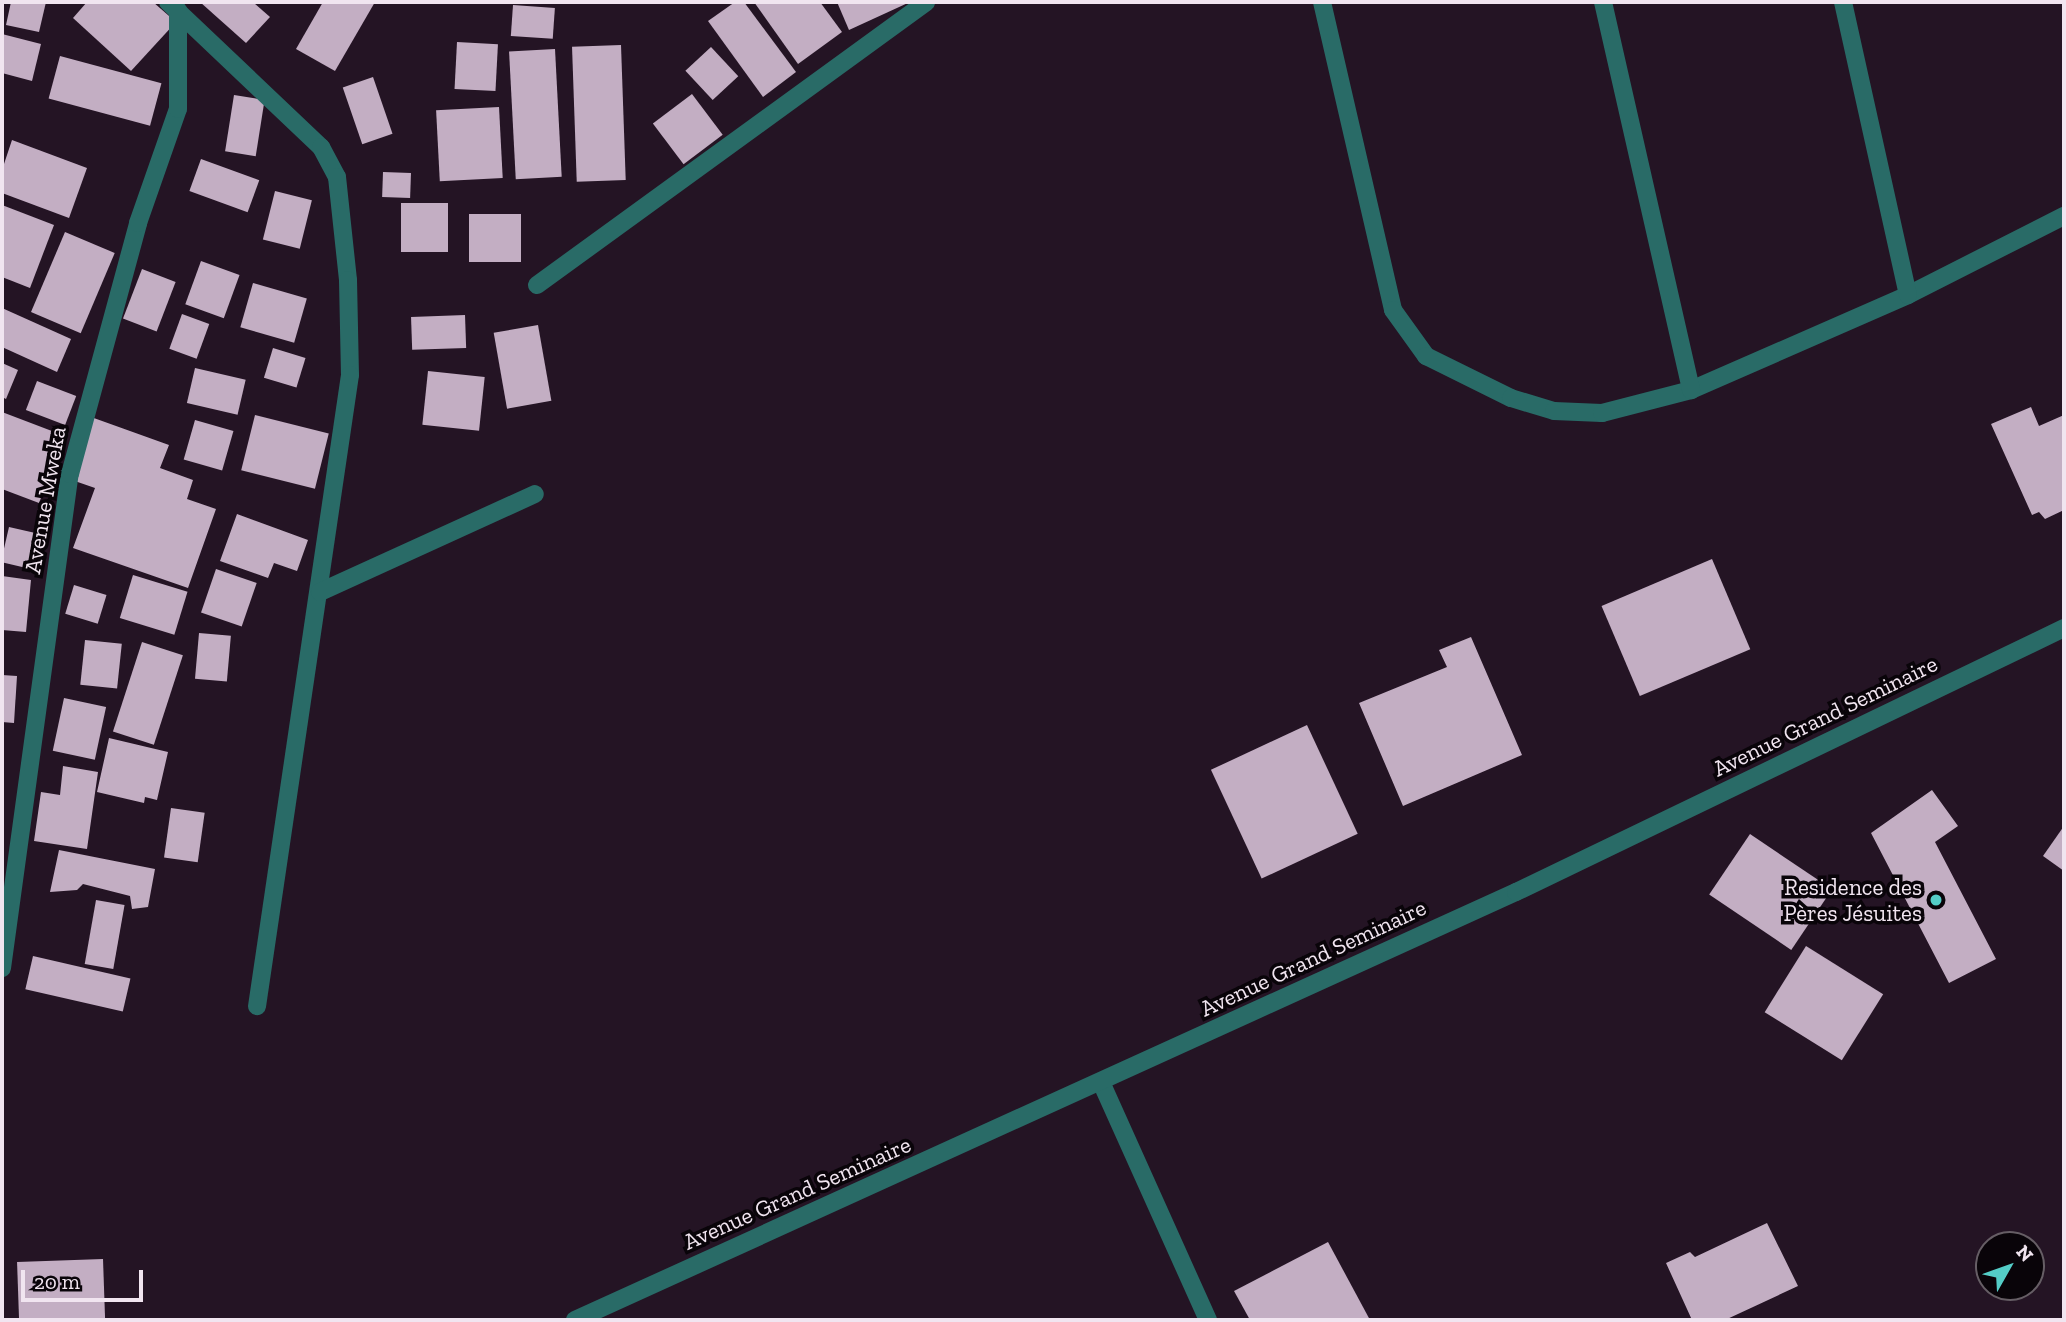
<!DOCTYPE html>
<html>
<head>
<meta charset="utf-8">
<style>
  body { margin:0 }
  #map { position:relative; width:2066px; height:1322px; overflow:hidden; background:#241424; font-family:"Zilla Slab",serif }
  div>[style] { position:absolute }
  .building>* { inset:0; background:#c3aec3; transform-origin:0 0 }
  .minor>* { height:18px; margin:-9px; padding:0 9px; transform-origin:9px; border-radius:9px; background:#296b67 }
  .dots>* { width:19px; height:19px; translate:-50% -50%; box-sizing:border-box; border:4px solid #090409; border-radius:50% }
  span { translate:-50% -50%; white-space:nowrap; text-align:center; line-height:1.15; -webkit-text-stroke:7px #090409; paint-order:stroke }
  .street-label { font-size:23px; color:#f1e5f0 }
  .poi-label { font-size:23px; color:#f1e5f0 }
  .right { translate:-100% -50%; text-align:right }
  .frame { position:absolute; inset:0; border:4px solid #f1e5f0; pointer-events:none }
  .north { position:absolute; left:1975px; top:1231px; width:70px; height:70px; box-sizing:border-box; background:#090409; border:2px solid #665e65; border-radius:50%; rotate:50deg; font-size:19px; font-weight:700; line-height:28px; text-align:center; color:#f1e5f0 }
  .north::after { content:''; display:block; margin:auto; width:24px; height:32px; background:#54cdc7; clip-path:polygon(50% 0,100% 100%,50% 72%,0 100%) }
  .scale { position:absolute; left:21px; top:1270px; width:122px; height:32px; box-sizing:border-box; border:4px solid #f1e5f0; border-top:0; padding-left:9px; font-size:21px; line-height:24px; white-space:nowrap; color:#f1e5f0; -webkit-text-stroke:5px #090409; paint-order:stroke }
</style>
</head>
<body>
<div id="map">
  <div class="building">
    <i style="clip-path:polygon(11px 2px,46px 2px,39px 32px,6px 25px)"></i>
    <i style="clip-path:polygon(87px 2px,153px 2px,176px 22px,131px 71px,73px 18px)"></i>
    <i style="clip-path:polygon(200px 2px,253px 2px,270px 17px,246px 43px)"></i>
    <i style="clip-path:polygon(323px 2px,375px 2px,335px 71px,296px 49px)"></i>
    <i style="clip-path:polygon(735px 2px,744px 2px,796px 72px,763px 97px,708px 21px)"></i>
    <i style="clip-path:polygon(754px 2px,820px 2px,842px 32px,798px 64px)"></i>
    <i style="clip-path:polygon(837px 2px,910px 2px,849px 30px)"></i>
    <i style="left:513px;top:5px;width:42px;height:31px;rotate:4deg"></i>
    <i style="clip-path:polygon(2px 34px,41px 44px,32px 81px,2px 73px)"></i>
    <i style="left:457px;top:42px;width:41px;height:47px;rotate:3deg"></i>
    <i style="left:621px;top:45px;width:135px;height:49px;rotate:88deg"></i>
    <i style="left:711px;top:47px;width:40px;height:35px;rotate:47deg"></i>
    <i style="left:555px;top:49px;width:128px;height:46px;rotate:87deg"></i>
    <i style="left:60px;top:56px;width:105px;height:44px;rotate:15deg"></i>
    <i style="left:373px;top:77px;width:60px;height:32px;rotate:71deg"></i>
    <i style="left:692px;top:94px;width:51px;height:49px;rotate:53deg"></i>
    <i style="left:234px;top:95px;width:31px;height:57px;rotate:9deg"></i>
    <i style="left:499px;top:107px;width:71px;height:63px;rotate:87deg"></i>
    <i style="clip-path:polygon(12px 140px,87px 168px,69px 218px,2px 193px,2px 170px)"></i>
    <i style="left:201px;top:159px;width:62px;height:34px;rotate:20deg"></i>
    <i style="left:383px;top:172px;width:28px;height:25px;rotate:2deg"></i>
    <i style="left:275px;top:191px;width:38px;height:50px;rotate:14deg"></i>
    <i style="left:401px;top:203px;width:47px;height:49px"></i>
    <i style="clip-path:polygon(2px 205px,54px 225px,30px 288px,2px 277px)"></i>
    <i style="left:469px;top:214px;width:52px;height:48px"></i>
    <i style="left:65px;top:232px;width:54px;height:87px;rotate:23deg"></i>
    <i style="left:201px;top:261px;width:41px;height:46px;rotate:20deg"></i>
    <i style="left:142px;top:269px;width:36px;height:53px;rotate:21deg"></i>
    <i style="left:253px;top:283px;width:56px;height:46px;rotate:16deg"></i>
    <i style="clip-path:polygon(2px 308px,71px 339px,57px 372px,2px 347px)"></i>
    <i style="left:182px;top:314px;width:29px;height:37px;rotate:20deg"></i>
    <i style="left:465px;top:315px;width:33px;height:54px;rotate:88deg"></i>
    <i style="left:538px;top:325px;width:77px;height:45px;rotate:80deg"></i>
    <i style="left:273px;top:348px;width:34px;height:31px;rotate:17deg"></i>
    <i style="clip-path:polygon(2px 363px,18px 370px,6px 399px,2px 397px)"></i>
    <i style="left:195px;top:368px;width:52px;height:36px;rotate:13deg"></i>
    <i style="left:428px;top:371px;width:57px;height:54px;rotate:6deg"></i>
    <i style="left:37px;top:381px;width:42px;height:31px;rotate:21deg"></i>
    <i style="clip-path:polygon(2031px 407px,2039px 426px,2064px 415px,2064px 510px,2045px 519px,2039px 512px,2032px 515px,1991px 424px)"></i>
    <i style="clip-path:polygon(2px 412px,65px 436px,39px 503px,2px 489px)"></i>
    <i style="left:255px;top:415px;width:76px;height:57px;rotate:14deg"></i>
    <i style="clip-path:polygon(91px 417px,169px 445px,160px 468px,193px 480px,187px 499px,216px 509px,188px 588px,73px 548px,95px 488px,69px 479px)"></i>
    <i style="left:195px;top:420px;width:40px;height:41px;rotate:16deg"></i>
    <i style="clip-path:polygon(237px 514px,308px 540px,297px 571px,274px 563px,268px 578px,220px 561px)"></i>
    <i style="left:9px;top:527px;width:36px;height:36px;rotate:13deg"></i>
    <i style="left:1712px;top:559px;width:98px;height:120px;rotate:67deg"></i>
    <i style="left:216px;top:569px;width:43px;height:46px;rotate:19deg"></i>
    <i style="left:133px;top:575px;width:57px;height:45px;rotate:17deg"></i>
    <i style="clip-path:polygon(2px 576px,31px 580px,26px 632px,2px 630px)"></i>
    <i style="left:74px;top:585px;width:34px;height:30px;rotate:17deg"></i>
    <i style="left:199px;top:633px;width:32px;height:46px;rotate:5deg"></i>
    <i style="clip-path:polygon(1471px 637px,1522px 755px,1403px 806px,1359px 703px,1447px 667px,1439px 650px)"></i>
    <i style="left:85px;top:640px;width:37px;height:45px;rotate:6deg"></i>
    <i style="left:142px;top:642px;width:43px;height:94px;rotate:18deg"></i>
    <i style="clip-path:polygon(2px 675px,17px 676px,14px 723px,2px 722px)"></i>
    <i style="left:64px;top:698px;width:43px;height:54px;rotate:12deg"></i>
    <i style="left:1307px;top:725px;width:120px;height:106px;rotate:65deg"></i>
    <i style="clip-path:polygon(109px 738px,168px 752px,157px 800px,145px 797px,144px 803px,97px 792px)"></i>
    <i style="clip-path:polygon(63px 766px,98px 772px,87px 849px,34px 841px,41px 792px,60px 795px)"></i>
    <i style="clip-path:polygon(1932px 790px,1958px 826px,1935px 842px,1996px 959px,1949px 983px,1871px 833px)"></i>
    <i style="left:171px;top:808px;width:34px;height:50px;rotate:8deg"></i>
    <i style="clip-path:polygon(2064px 826px,2064px 871px,2043px 856px)"></i>
    <i style="left:1750px;top:834px;width:99px;height:73px;rotate:34deg"></i>
    <i style="clip-path:polygon(59px 850px,155px 869px,148px 907px,132px 909px,130px 896px,83px 884px,77px 890px,50px 892px)"></i>
    <i style="left:96px;top:900px;width:29px;height:65px;rotate:10deg"></i>
    <i style="left:1806px;top:946px;width:91px;height:78px;rotate:32deg"></i>
    <i style="left:33px;top:956px;width:100px;height:34px;rotate:13deg"></i>
    <i style="clip-path:polygon(1767px 1223px,1798px 1286px,1725px 1320px,1692px 1320px,1666px 1263px,1690px 1252px,1695px 1257px)"></i>
    <i style="clip-path:polygon(1328px 1242px,1370px 1320px,1250px 1320px,1234px 1291px)"></i>
    <i style="left:103px;top:1259px;width:61px;height:86px;rotate:88deg"></i>
  </div>
  <div class="minor">
    <i style="left:168px;top:2px;width:211px;rotate:43.5deg"></i>
    <i style="left:321px;top:147px;width:34px;rotate:62deg"></i>
    <i style="left:337px;top:177px;width:104px;rotate:83.9deg"></i>
    <i style="left:348px;top:280px;width:95px;rotate:88.8deg"></i>
    <i style="left:350px;top:375px;width:638px;rotate:98.38deg"></i>
    <i style="left:1322px;top:2px;width:316px;rotate:77deg"></i>
    <i style="left:1393px;top:310px;width:57px;rotate:54.3deg"></i>
    <i style="left:1426px;top:356px;width:95px;rotate:26.3deg"></i>
    <i style="left:1511px;top:398px;width:45px;rotate:16.8deg"></i>
    <i style="left:1554px;top:411px;width:48px;rotate:2.4deg"></i>
    <i style="left:1602px;top:413px;width:92px;rotate:-14.5deg"></i>
    <i style="left:1691px;top:390px;width:237px;rotate:-23.6deg"></i>
    <i style="left:1908px;top:295px;width:175px;rotate:-26.9deg"></i>
    <i style="left:1603px;top:2px;width:398px;rotate:77.2deg"></i>
    <i style="left:1843px;top:2px;width:300px;rotate:77.5deg"></i>
    <i style="left:537px;top:285px;width:481px;rotate:-36deg"></i>
    <i style="left:320px;top:592px;width:236px;rotate:-24.5deg"></i>
    <i style="left:2px;top:968px;width:499px;rotate:-82.2deg"></i>
    <i style="left:70px;top:474px;width:260px;rotate:-74.8deg"></i>
    <i style="left:138px;top:223px;width:121px;rotate:-70.7deg"></i>
    <i style="left:178px;top:109px;width:99px;rotate:-90deg"></i>
    <i style="left:1101px;top:1082px;width:261px;rotate:65.8deg"></i>
    <i style="left:575px;top:1320px;width:1034px;rotate:-24.46deg"></i>
    <i style="left:1516px;top:892px;width:608px;rotate:-25.72deg"></i>
  </div>
  <div class="dots">
    <i style="left:1936px;top:900px;background:#54cdc7"></i>
  </div>
  <div class="street-label">
    <span style="left:45px;top:500px;rotate:-80deg">Avenue Mweka</span>
    <span style="left:1825px;top:716px;rotate:-26deg">Avenue Grand Seminaire</span>
    <span style="left:1313px;top:958px;rotate:-25deg">Avenue Grand Seminaire</span>
    <span style="left:797px;top:1193px;rotate:-24deg">Avenue Grand Seminaire</span>
  </div>
  <div class="poi-label">
    <span class="right" style="left:1922px;top:900px">Residence des<br>Pères Jésuites</span>
  </div>
  <div class="frame"></div>
  <div class="north">N</div>
  <div class="scale">20 m</div>
</div>
</body>
</html>
